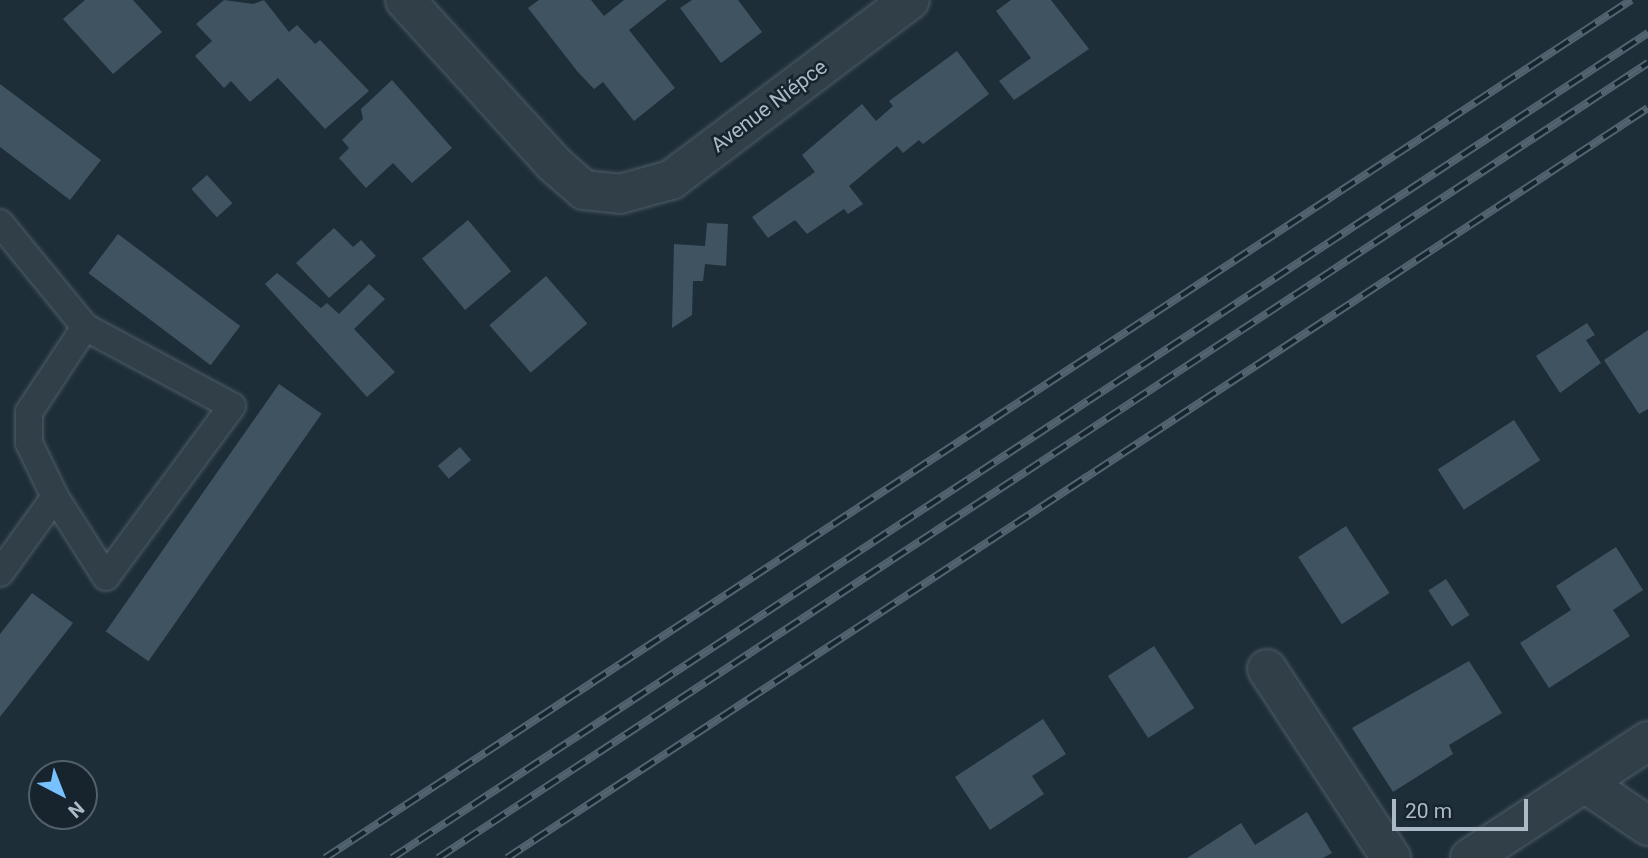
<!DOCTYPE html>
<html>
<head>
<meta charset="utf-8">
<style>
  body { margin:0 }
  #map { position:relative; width:1648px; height:858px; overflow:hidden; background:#1e2e39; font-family:Roboto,sans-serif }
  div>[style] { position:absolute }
  .building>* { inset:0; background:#405361; transform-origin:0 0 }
  .roads { filter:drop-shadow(0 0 2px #4f5d67) drop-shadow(0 0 2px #4f5d67) }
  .service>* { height:26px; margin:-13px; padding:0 13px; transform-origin:13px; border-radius:13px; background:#313f49 }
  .minor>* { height:38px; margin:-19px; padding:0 19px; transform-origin:19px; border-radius:19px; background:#313f49 }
  .rail>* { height:8px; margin-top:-4px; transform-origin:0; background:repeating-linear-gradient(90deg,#17242d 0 16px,#536471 0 32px); box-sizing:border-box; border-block:2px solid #536471 }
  span { translate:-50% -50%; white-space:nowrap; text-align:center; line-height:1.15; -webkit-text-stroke:5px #17242d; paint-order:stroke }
  .street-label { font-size:21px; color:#abbac6 }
  .north { position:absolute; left:28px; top:760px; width:70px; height:70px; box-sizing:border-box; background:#17242d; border:2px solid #52606a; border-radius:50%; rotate:138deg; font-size:19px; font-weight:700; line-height:28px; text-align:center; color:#abbac6 }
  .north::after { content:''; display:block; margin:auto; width:24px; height:32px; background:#78c1ff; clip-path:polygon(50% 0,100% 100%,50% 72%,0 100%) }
  .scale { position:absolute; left:1392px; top:799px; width:136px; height:32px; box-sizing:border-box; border:4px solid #abbac6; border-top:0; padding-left:9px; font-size:21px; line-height:24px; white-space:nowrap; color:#abbac6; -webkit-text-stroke:5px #17242d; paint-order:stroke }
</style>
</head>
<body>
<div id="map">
  <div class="building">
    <i style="clip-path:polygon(85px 0,133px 0,162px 32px,113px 74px,63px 19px)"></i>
    <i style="clip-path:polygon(224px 0,253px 4px,264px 0,289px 32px,297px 25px,315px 44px,320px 40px,369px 91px,325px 129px,278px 78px,250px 102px,231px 81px,224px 88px,195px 56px,212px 41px,196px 24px)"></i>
    <i style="clip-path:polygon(539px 0,591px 0,604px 16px,624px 0,667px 0,629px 30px,675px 88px,634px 121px,603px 82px,594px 89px,577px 71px,528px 8px)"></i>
    <i style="clip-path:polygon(692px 0,738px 0,762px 32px,721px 63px,680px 8px)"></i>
    <i style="clip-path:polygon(1011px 0,1051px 0,1089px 49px,1014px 100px,999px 81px,1031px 58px,996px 11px)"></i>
    <i style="clip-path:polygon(957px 51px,989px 94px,923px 144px,919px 140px,903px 153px,897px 146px,849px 186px,863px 204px,848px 214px,844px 209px,807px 234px,795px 220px,768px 238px,752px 217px,815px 172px,802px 155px,862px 104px,876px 121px,893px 106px,889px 101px)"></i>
    <i style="clip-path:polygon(392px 80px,452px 148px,412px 183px,393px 163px,366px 188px,339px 158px,349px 148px,342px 140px,363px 119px,361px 109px)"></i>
    <i style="clip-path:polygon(0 84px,101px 160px,70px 200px,0 147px)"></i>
    <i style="left:207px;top:175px;width:38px;height:21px;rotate:48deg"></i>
    <i style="left:468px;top:220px;width:67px;height:60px;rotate:50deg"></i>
    <i style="clip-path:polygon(707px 223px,728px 224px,726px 266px,705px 264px,703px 281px,693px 281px,692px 315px,672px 328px,674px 244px,705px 246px)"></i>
    <i style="clip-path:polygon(334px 228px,353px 247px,361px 240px,376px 256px,329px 298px,296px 263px)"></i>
    <i style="left:118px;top:234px;width:153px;height:49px;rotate:37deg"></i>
    <i style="clip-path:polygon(277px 273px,321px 308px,327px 303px,339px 314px,369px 284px,385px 299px,354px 329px,395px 372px,367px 397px,265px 284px)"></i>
    <i style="left:546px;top:276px;width:63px;height:75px;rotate:49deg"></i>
    <i style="clip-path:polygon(1587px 323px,1595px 335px,1586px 340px,1601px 363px,1560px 393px,1536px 356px)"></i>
    <i style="clip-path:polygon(1648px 330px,1648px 409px,1639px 414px,1604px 360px)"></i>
    <i style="left:279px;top:384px;width:52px;height:302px;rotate:35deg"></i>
    <i style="left:1514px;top:420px;width:48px;height:91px;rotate:57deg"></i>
    <i style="left:460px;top:447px;width:17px;height:29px;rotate:50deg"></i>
    <i style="left:1346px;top:526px;width:80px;height:57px;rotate:57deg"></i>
    <i style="clip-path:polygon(1616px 547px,1643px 590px,1613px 610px,1630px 636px,1549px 688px,1520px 643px,1571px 610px,1556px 586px)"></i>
    <i style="left:1446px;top:579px;width:43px;height:21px;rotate:57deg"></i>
    <i style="clip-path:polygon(32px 593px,73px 623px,0 717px,0 634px)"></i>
    <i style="left:1154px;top:646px;width:74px;height:55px;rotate:57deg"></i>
    <i style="clip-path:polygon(1469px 661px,1502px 713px,1449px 745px,1453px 754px,1393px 792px,1352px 728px)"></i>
    <i style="clip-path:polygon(1043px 719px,1066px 754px,1032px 776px,1044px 794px,990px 830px,955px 777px)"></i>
    <i style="clip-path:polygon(1307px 812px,1332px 853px,1323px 858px,1187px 858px,1241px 823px,1255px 845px)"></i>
  </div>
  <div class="roads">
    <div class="service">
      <i style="left:0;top:223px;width:134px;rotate:50.7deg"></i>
      <i style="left:85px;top:327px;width:167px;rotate:28.3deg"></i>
      <i style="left:232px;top:406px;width:212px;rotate:126.4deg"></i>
      <i style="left:106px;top:577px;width:95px;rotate:-122.5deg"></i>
      <i style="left:55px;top:497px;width:60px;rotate:-115.7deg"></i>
      <i style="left:29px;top:443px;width:31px;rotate:-90deg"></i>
      <i style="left:29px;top:412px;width:102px;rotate:-56.6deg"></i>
      <i style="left:0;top:573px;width:94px;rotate:-54.1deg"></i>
    </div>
    <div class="minor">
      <i style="left:405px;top:0;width:222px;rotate:47.7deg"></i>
      <i style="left:554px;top:164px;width:40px;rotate:41deg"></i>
      <i style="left:584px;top:190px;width:36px;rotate:6deg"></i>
      <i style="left:620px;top:194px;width:53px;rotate:-15.4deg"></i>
      <i style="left:671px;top:180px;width:299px;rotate:-37deg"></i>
      <i style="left:1267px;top:669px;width:226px;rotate:56.7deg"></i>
      <i style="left:1585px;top:783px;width:76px;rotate:34.3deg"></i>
      <i style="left:1470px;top:858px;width:213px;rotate:-33.3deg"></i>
    </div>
  </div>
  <div class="rail">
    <i style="left:325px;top:858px;width:1563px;rotate:-33.3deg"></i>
    <i style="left:392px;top:858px;width:1503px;rotate:-33.3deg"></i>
    <i style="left:438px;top:858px;width:1448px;rotate:-33.31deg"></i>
    <i style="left:507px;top:858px;width:1365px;rotate:-33.32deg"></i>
  </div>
  <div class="street-label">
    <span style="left:769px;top:106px;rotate:-37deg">Avenue Niépce</span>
  </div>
  <div class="north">N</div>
  <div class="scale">20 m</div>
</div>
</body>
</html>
